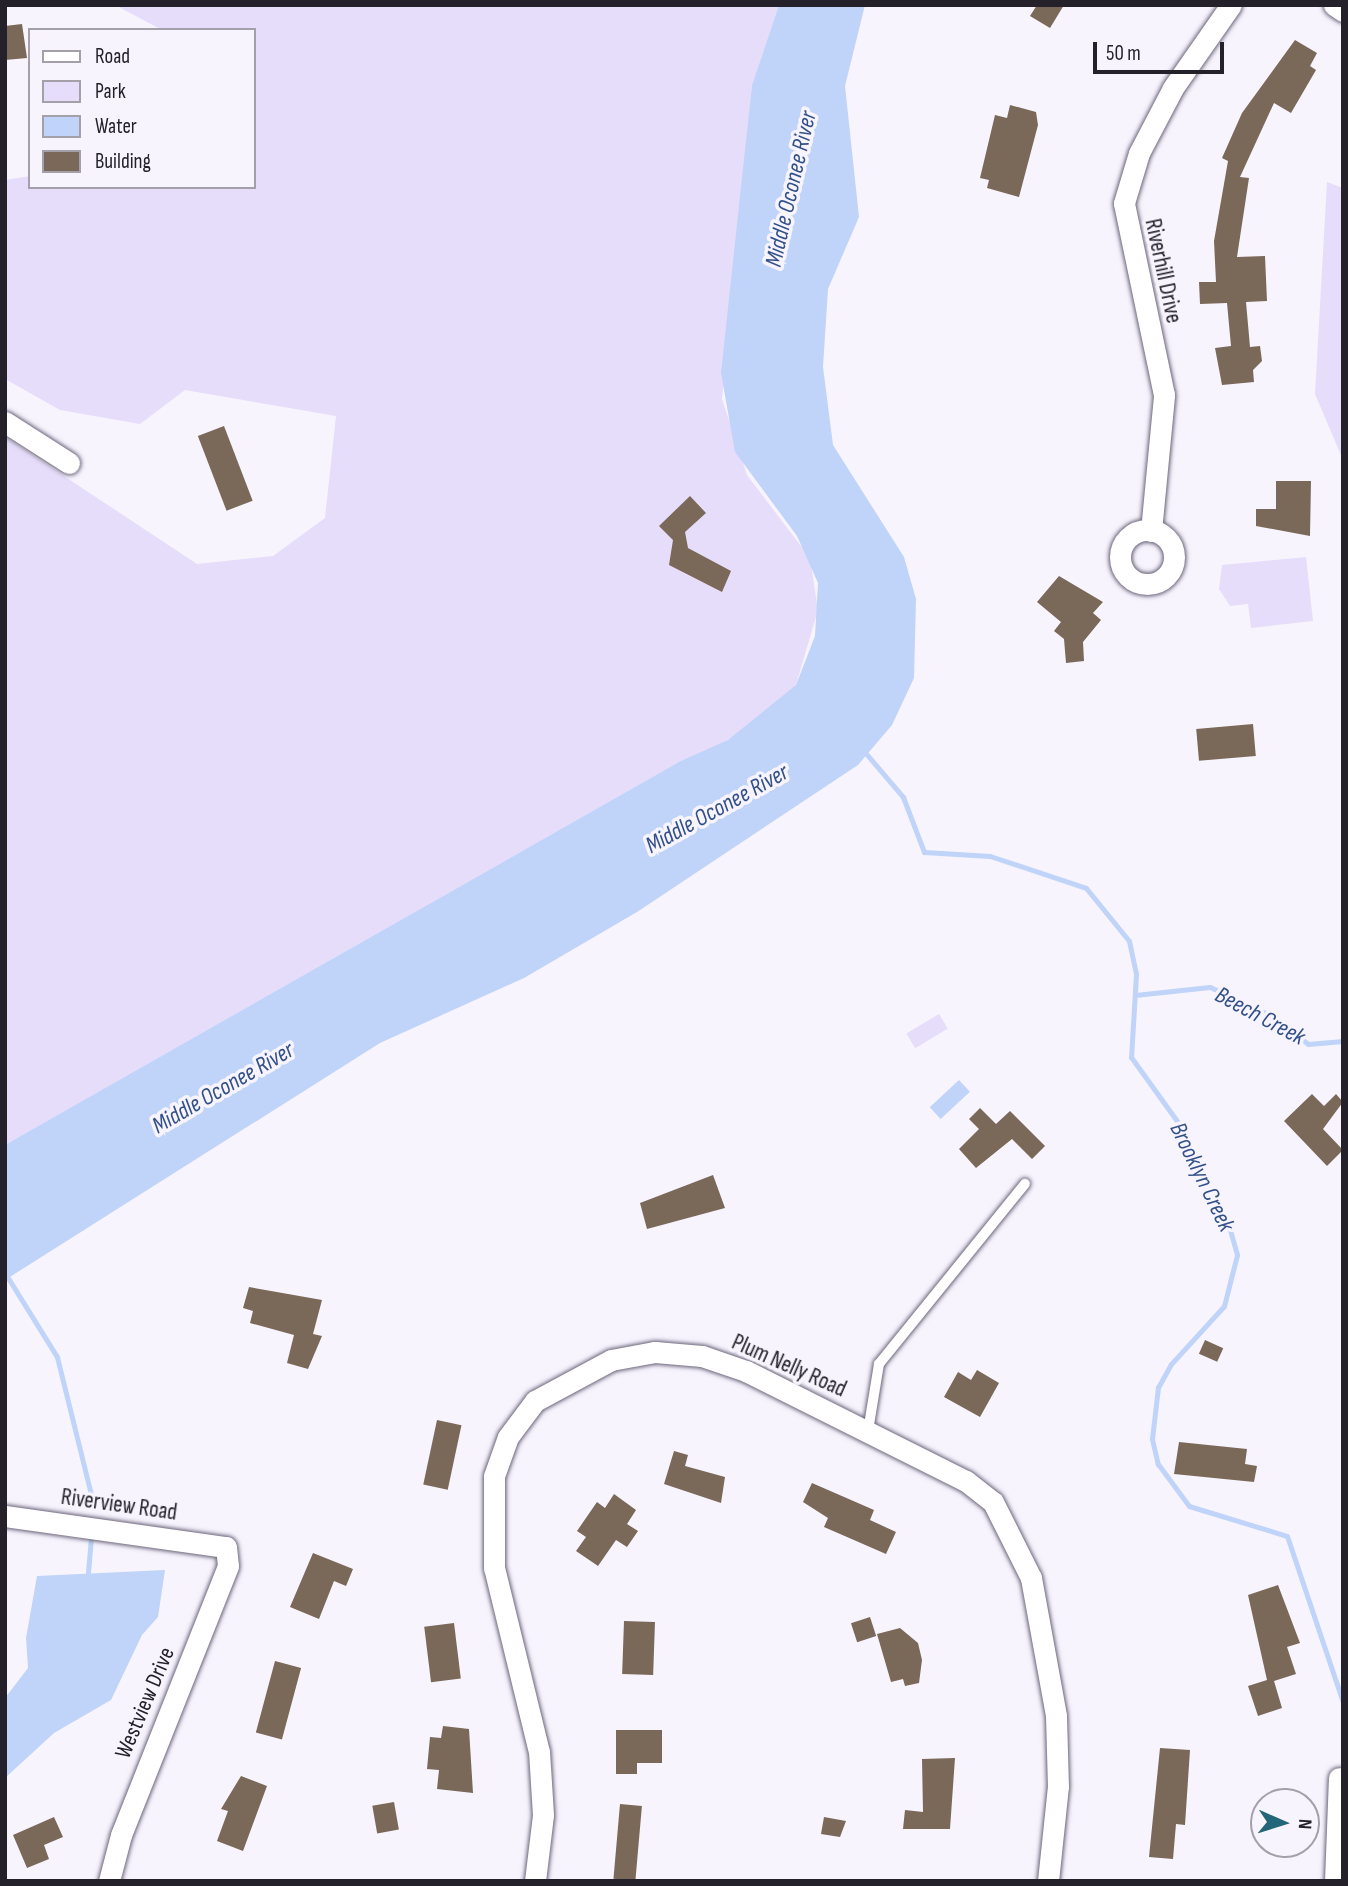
<!DOCTYPE html>
<html>
<head>
<meta charset="utf-8">
<style>
  body { margin:0 }
  #map { position:relative; width:1348px; height:1886px; overflow:hidden; background:#f7f4fe; font-family:"Sofia Sans Condensed",sans-serif }
  div>[style] { position:absolute }
  .green>* { inset:0; background:#e6ddfa; transform-origin:0 0 }
  .water>* { inset:0; background:#bfd4f8; transform-origin:0 0 }
  .stream>* { height:5px; margin:-2.5px; padding:0 2.5px; transform-origin:2.5px; border-radius:2.5px; background:#bfd4f8 }
  .building>* { inset:0; background:#7a6858; transform-origin:0 0 }
  .roads { filter:drop-shadow(0 0 2px #6c667b) drop-shadow(0 0 2px #6c667b) }
  .lane>* { height:10px; margin:-5px; padding:0 5px; transform-origin:5px; border-radius:5px; background:#fff }
  .street>* { height:21px; margin:-10.5px; padding:0 10.5px; transform-origin:10.5px; border-radius:10.5px; background:#fff }
  .street>.ring { margin:-10.5px; padding:0; box-sizing:content-box; background:none; border:21px solid #fff; border-radius:50% }
  span { translate:-50% -50%; white-space:nowrap; text-align:center; line-height:1.15; -webkit-text-stroke:7px #f7f4fe; paint-order:stroke }
  .street-label { font-size:23px; color:#24212a }
  .water-label { font-size:24px; color:#335188; font-style:italic }
  .frame { position:absolute; inset:0; border:7px solid #24212a; pointer-events:none }
  .legend { position:absolute; left:28px; top:28px; width:228px; height:161px; box-sizing:border-box; background:#f7f4fe; border:2px solid #a3a0a9; margin:0; padding:9px 12px; list-style:none; font-size:21px; color:#24212a }
  .legend li { display:flex; align-items:center; gap:14px; height:35px }
  .legend b { width:35px; border:2px solid #a3a0a9 }
  .north { position:absolute; left:1250px; top:1788px; width:70px; height:70px; box-sizing:border-box; background:#f7f4fe; border:2px solid #a3a0a9; border-radius:50%; rotate:93deg; font-size:19px; font-weight:700; line-height:28px; text-align:center; color:#24212a }
  .north::after { content:''; display:block; margin:auto; width:24px; height:32px; background:#236679; clip-path:polygon(50% 0,100% 100%,50% 72%,0 100%) }
  .scale { position:absolute; left:1093px; top:42px; width:131px; height:32px; box-sizing:border-box; border:4px solid #24212a; border-top:0; padding-left:9px; font-size:21px; line-height:24px; white-space:nowrap; color:#24212a; -webkit-text-stroke:5px #f7f4fe; paint-order:stroke }
</style>
</head>
<body>
<div id="map">
  <div class="green">
    <i style="clip-path:polygon(115px 5px,779px 5px,752px 85px,722px 399px,747px 475px,810px 558px,818px 610px,796px 685px,751px 727px,5px 1145px,5px 437px,197px 564px,273px 556px,325px 518px,336px 416px,185px 390px,140px 424px,60px 410px,5px 379px,5px 180px,30px 176px,30px 187px,254px 187px,254px 30px,162px 30px)"></i>
    <i style="clip-path:polygon(1327px 182px,1343px 188px,1343px 460px,1315px 394px)"></i>
    <i style="clip-path:polygon(1306px 557px,1313px 621px,1251px 628px,1248px 604px,1230px 606px,1219px 589px,1222px 565px)"></i>
    <i style="left:939px;top:1014px;width:17px;height:38px;rotate:59deg"></i>
  </div>
  <div class="water">
    <i style="clip-path:polygon(779px 5px,865px 5px,845px 86px,859px 217px,828px 289px,823px 367px,833px 445px,904px 557px,916px 599px,914px 678px,892px 725px,858px 765px,637px 912px,524px 978px,380px 1043px,5px 1280px,5px 1145px,681px 761px,728px 740px,796px 685px,815px 636px,818px 583px,797px 536px,735px 452px,721px 373px,752px 85px)"></i>
    <i style="left:959px;top:1080px;width:16px;height:40px;rotate:47deg"></i>
    <i style="clip-path:polygon(165px 1570px,158px 1617px,142px 1635px,111px 1700px,54px 1733px,5px 1778px,5px 1698px,28px 1668px,26px 1638px,37px 1576px)"></i>
  </div>
  <div class="stream">
    <i style="left:863px;top:750px;width:62px;rotate:49.6deg"></i>
    <i style="left:903px;top:797px;width:59px;rotate:69.1deg"></i>
    <i style="left:924px;top:852px;width:66px;rotate:3.5deg"></i>
    <i style="left:990px;top:856px;width:101px;rotate:18.4deg"></i>
    <i style="left:1086px;top:888px;width:68px;rotate:50.9deg"></i>
    <i style="left:1129px;top:941px;width:34px;rotate:78deg"></i>
    <i style="left:1136px;top:974px;width:83px;rotate:93.4deg"></i>
    <i style="left:1131px;top:1057px;width:96px;rotate:54.3deg"></i>
    <i style="left:1187px;top:1135px;width:53px;rotate:73.6deg"></i>
    <i style="left:1202px;top:1186px;width:52px;rotate:57.5deg"></i>
    <i style="left:1230px;top:1230px;width:26px;rotate:74deg"></i>
    <i style="left:1237px;top:1255px;width:53px;rotate:104.3deg"></i>
    <i style="left:1224px;top:1306px;width:79px;rotate:132.4deg"></i>
    <i style="left:1171px;top:1364px;width:26px;rotate:119deg"></i>
    <i style="left:1158px;top:1387px;width:52px;rotate:96.6deg"></i>
    <i style="left:1152px;top:1439px;width:26px;rotate:77deg"></i>
    <i style="left:1158px;top:1464px;width:52px;rotate:53.6deg"></i>
    <i style="left:1189px;top:1506px;width:102px;rotate:17deg"></i>
    <i style="left:1287px;top:1536px;width:175px;rotate:71.4deg"></i>
    <i style="left:1135px;top:995px;width:75px;rotate:-6.1deg"></i>
    <i style="left:1210px;top:987px;width:66px;rotate:25deg"></i>
    <i style="left:1270px;top:1015px;width:48px;rotate:37.3deg"></i>
    <i style="left:1308px;top:1044px;width:35px;rotate:-5deg"></i>
    <i style="left:5px;top:1273px;width:99px;rotate:58.2deg"></i>
    <i style="left:57px;top:1357px;width:154px;rotate:76.1deg"></i>
    <i style="left:88px;top:1572px;width:37px;rotate:-85deg"></i>
  </div>
  <div class="building">
    <i style="clip-path:polygon(1037px 5px,1064px 5px,1050px 28px,1030px 16px)"></i>
    <i style="clip-path:polygon(22px 24px,27px 58px,5px 60px,5px 26px)"></i>
    <i style="clip-path:polygon(1295px 40px,1317px 53px,1310px 66px,1316px 70px,1291px 113px,1274px 103px,1240px 177px,1249px 178px,1237px 257px,1265px 256px,1267px 301px,1246px 302px,1250px 347px,1260px 346px,1262px 361px,1253px 370px,1254px 382px,1222px 385px,1215px 348px,1231px 346px,1227px 303px,1200px 304px,1199px 282px,1216px 282px,1214px 241px,1228px 161px,1222px 158px,1242px 113px)"></i>
    <i style="clip-path:polygon(1010px 105px,1036px 112px,1038px 125px,1019px 197px,987px 188px,989px 180px,980px 178px,995px 115px,1007px 118px)"></i>
    <i style="left:224px;top:426px;width:80px;height:28px;rotate:69deg"></i>
    <i style="clip-path:polygon(1276px 481px,1311px 481px,1310px 536px,1256px 526px,1256px 509px,1276px 509px)"></i>
    <i style="clip-path:polygon(690px 496px,706px 513px,685px 532px,688px 548px,731px 571px,722px 592px,669px 565px,673px 540px,659px 526px)"></i>
    <i style="clip-path:polygon(1059px 576px,1103px 602px,1093px 613px,1101px 620px,1083px 642px,1084px 661px,1066px 663px,1064px 639px,1054px 631px,1061px 622px,1037px 602px)"></i>
    <i style="left:1253px;top:724px;width:32px;height:57px;rotate:85deg"></i>
    <i style="clip-path:polygon(1312px 1094px,1324px 1106px,1336px 1094px,1343px 1102px,1323px 1129px,1343px 1150px,1327px 1166px,1284px 1121px)"></i>
    <i style="clip-path:polygon(980px 1108px,996px 1124px,1010px 1111px,1045px 1146px,1032px 1159px,1012px 1139px,976px 1168px,959px 1149px,979px 1129px,969px 1119px)"></i>
    <i style="clip-path:polygon(713px 1175px,725px 1208px,647px 1229px,640px 1203px)"></i>
    <i style="clip-path:polygon(249px 1287px,322px 1300px,313px 1334px,322px 1336px,308px 1369px,287px 1363px,294px 1335px,250px 1323px,253px 1311px,243px 1308px)"></i>
    <i style="left:1205px;top:1340px;width:20px;height:15px;rotate:24deg"></i>
    <i style="clip-path:polygon(977px 1370px,999px 1383px,980px 1417px,944px 1397px,958px 1372px,971px 1380px)"></i>
    <i style="left:437px;top:1420px;width:25px;height:66px;rotate:12deg"></i>
    <i style="clip-path:polygon(1179px 1442px,1247px 1449px,1245px 1464px,1257px 1466px,1254px 1482px,1174px 1474px)"></i>
    <i style="clip-path:polygon(674px 1451px,688px 1455px,685px 1466px,725px 1477px,721px 1503px,664px 1484px)"></i>
    <i style="clip-path:polygon(812px 1483px,874px 1510px,870px 1520px,896px 1532px,886px 1554px,824px 1527px,828px 1518px,803px 1502px)"></i>
    <i style="clip-path:polygon(614px 1494px,636px 1510px,627px 1524px,638px 1531px,627px 1547px,616px 1540px,598px 1566px,576px 1551px,586px 1537px,577px 1531px,597px 1502px,605px 1508px)"></i>
    <i style="clip-path:polygon(313px 1553px,353px 1569px,346px 1586px,334px 1581px,319px 1619px,290px 1607px)"></i>
    <i style="clip-path:polygon(1278px 1585px,1300px 1643px,1287px 1647px,1296px 1674px,1274px 1681px,1282px 1708px,1258px 1716px,1248px 1686px,1267px 1680px,1248px 1595px)"></i>
    <i style="left:870px;top:1617px;width:20px;height:20px;rotate:72deg"></i>
    <i style="left:624px;top:1621px;width:31px;height:53px;rotate:2deg"></i>
    <i style="left:454px;top:1623px;width:56px;height:30px;rotate:83deg"></i>
    <i style="clip-path:polygon(900px 1628px,918px 1643px,922px 1660px,919px 1683px,905px 1686px,903px 1679px,891px 1682px,877px 1634px)"></i>
    <i style="left:275px;top:1661px;width:27px;height:74px;rotate:15deg"></i>
    <i style="clip-path:polygon(443px 1726px,469px 1729px,473px 1793px,437px 1789px,439px 1770px,427px 1769px,430px 1737px,441px 1738px)"></i>
    <i style="clip-path:polygon(616px 1730px,662px 1730px,662px 1763px,637px 1763px,637px 1774px,616px 1774px)"></i>
    <i style="clip-path:polygon(1160px 1748px,1190px 1750px,1185px 1825px,1176px 1824px,1173px 1859px,1149px 1857px)"></i>
    <i style="clip-path:polygon(955px 1758px,950px 1829px,903px 1829px,905px 1810px,923px 1812px,922px 1759px)"></i>
    <i style="clip-path:polygon(241px 1776px,267px 1786px,243px 1851px,217px 1841px,228px 1811px,221px 1809px)"></i>
    <i style="left:394px;top:1802px;width:28px;height:22px;rotate:80deg"></i>
    <i style="left:620px;top:1804px;width:22px;height:75px;rotate:5deg"></i>
    <i style="clip-path:polygon(54px 1817px,63px 1837px,44px 1845px,49px 1859px,27px 1868px,13px 1835px)"></i>
    <i style="clip-path:polygon(824px 1817px,846px 1821px,840px 1837px,821px 1834px)"></i>
  </div>
  <div class="roads">
    <div class="lane">
      <i style="left:868px;top:1431px;width:68px;rotate:-80.7deg"></i>
      <i style="left:879px;top:1364px;width:232px;rotate:-51deg"></i>
    </div>
    <div class="street">
      <i style="left:1334px;top:5px;width:11px;rotate:34deg"></i>
      <i style="left:5px;top:422px;width:76px;rotate:32.6deg"></i>
      <i class="ring" style="left:1120px;top:530px;width:33px;height:33px"></i>
      <i style="left:1151px;top:531px;width:137px;rotate:-84.5deg"></i>
      <i style="left:1164px;top:395px;width:196px;rotate:-101.8deg"></i>
      <i style="left:1124px;top:203px;width:52px;rotate:-73.3deg"></i>
      <i style="left:1139px;top:153px;width:73px;rotate:-62.4deg"></i>
      <i style="left:1173px;top:88px;width:101px;rotate:-55.1deg"></i>
      <i style="left:5px;top:1516px;width:223px;rotate:8deg"></i>
      <i style="left:226px;top:1547px;width:19px;rotate:84deg"></i>
      <i style="left:228px;top:1566px;width:289px;rotate:111.7deg"></i>
      <i style="left:121px;top:1835px;width:48px;rotate:104.6deg"></i>
      <i style="left:535px;top:1881px;width:66px;rotate:-83.1deg"></i>
      <i style="left:543px;top:1815px;width:63px;rotate:-93.6deg"></i>
      <i style="left:539px;top:1752px;width:189px;rotate:-103.7deg"></i>
      <i style="left:494px;top:1568px;width:92px;rotate:-90deg"></i>
      <i style="left:494px;top:1476px;width:41px;rotate:-70.3deg"></i>
      <i style="left:508px;top:1437px;width:45px;rotate:-53.1deg"></i>
      <i style="left:535px;top:1401px;width:86px;rotate:-28.3deg"></i>
      <i style="left:611px;top:1360px;width:45px;rotate:-10.3deg"></i>
      <i style="left:655px;top:1352px;width:47px;rotate:4.9deg"></i>
      <i style="left:702px;top:1356px;width:46px;rotate:18.8deg"></i>
      <i style="left:746px;top:1371px;width:246px;rotate:26.6deg"></i>
      <i style="left:966px;top:1481px;width:34px;rotate:38deg"></i>
      <i style="left:993px;top:1502px;width:85px;rotate:63.4deg"></i>
      <i style="left:1031px;top:1578px;width:140px;rotate:79.7deg"></i>
      <i style="left:1056px;top:1716px;width:70px;rotate:88.4deg"></i>
      <i style="left:1058px;top:1786px;width:96px;rotate:96deg"></i>
      <i style="left:1335px;top:1881px;width:103px;rotate:-87.8deg"></i>
    </div>
  </div>
  <div class="street-label">
    <span style="left:1163px;top:271px;rotate:78deg">Riverhill Drive</span>
    <span style="left:789px;top:1366px;rotate:24deg">Plum Nelly Road</span>
    <span style="left:119px;top:1505px;rotate:8deg">Riverview Road</span>
    <span style="left:145px;top:1703px;rotate:-67deg">Westview Drive</span>
  </div>
  <div class="water-label">
    <span style="left:791px;top:189px;rotate:-77deg">Middle Oconee River</span>
    <span style="left:717px;top:809px;rotate:-29deg">Middle Oconee River</span>
    <span style="left:1260px;top:1016px;rotate:28deg">Beech Creek</span>
    <span style="left:223px;top:1088px;rotate:-30deg">Middle Oconee River</span>
    <span style="left:1202px;top:1177px;rotate:64deg">Brooklyn Creek</span>
  </div>
  <div class="frame"></div>
  <ul class="legend">
  <li><b style="height:9px;background:#fff"></b>Road</li>
  <li><b style="height:19px;background:#e6ddfa"></b>Park</li>
  <li><b style="height:19px;background:#bfd4f8"></b>Water</li>
  <li><b style="height:19px;background:#7a6858"></b>Building</li>
  </ul>
  <div class="north">N</div>
  <div class="scale">50 m</div>
</div>
</body>
</html>
